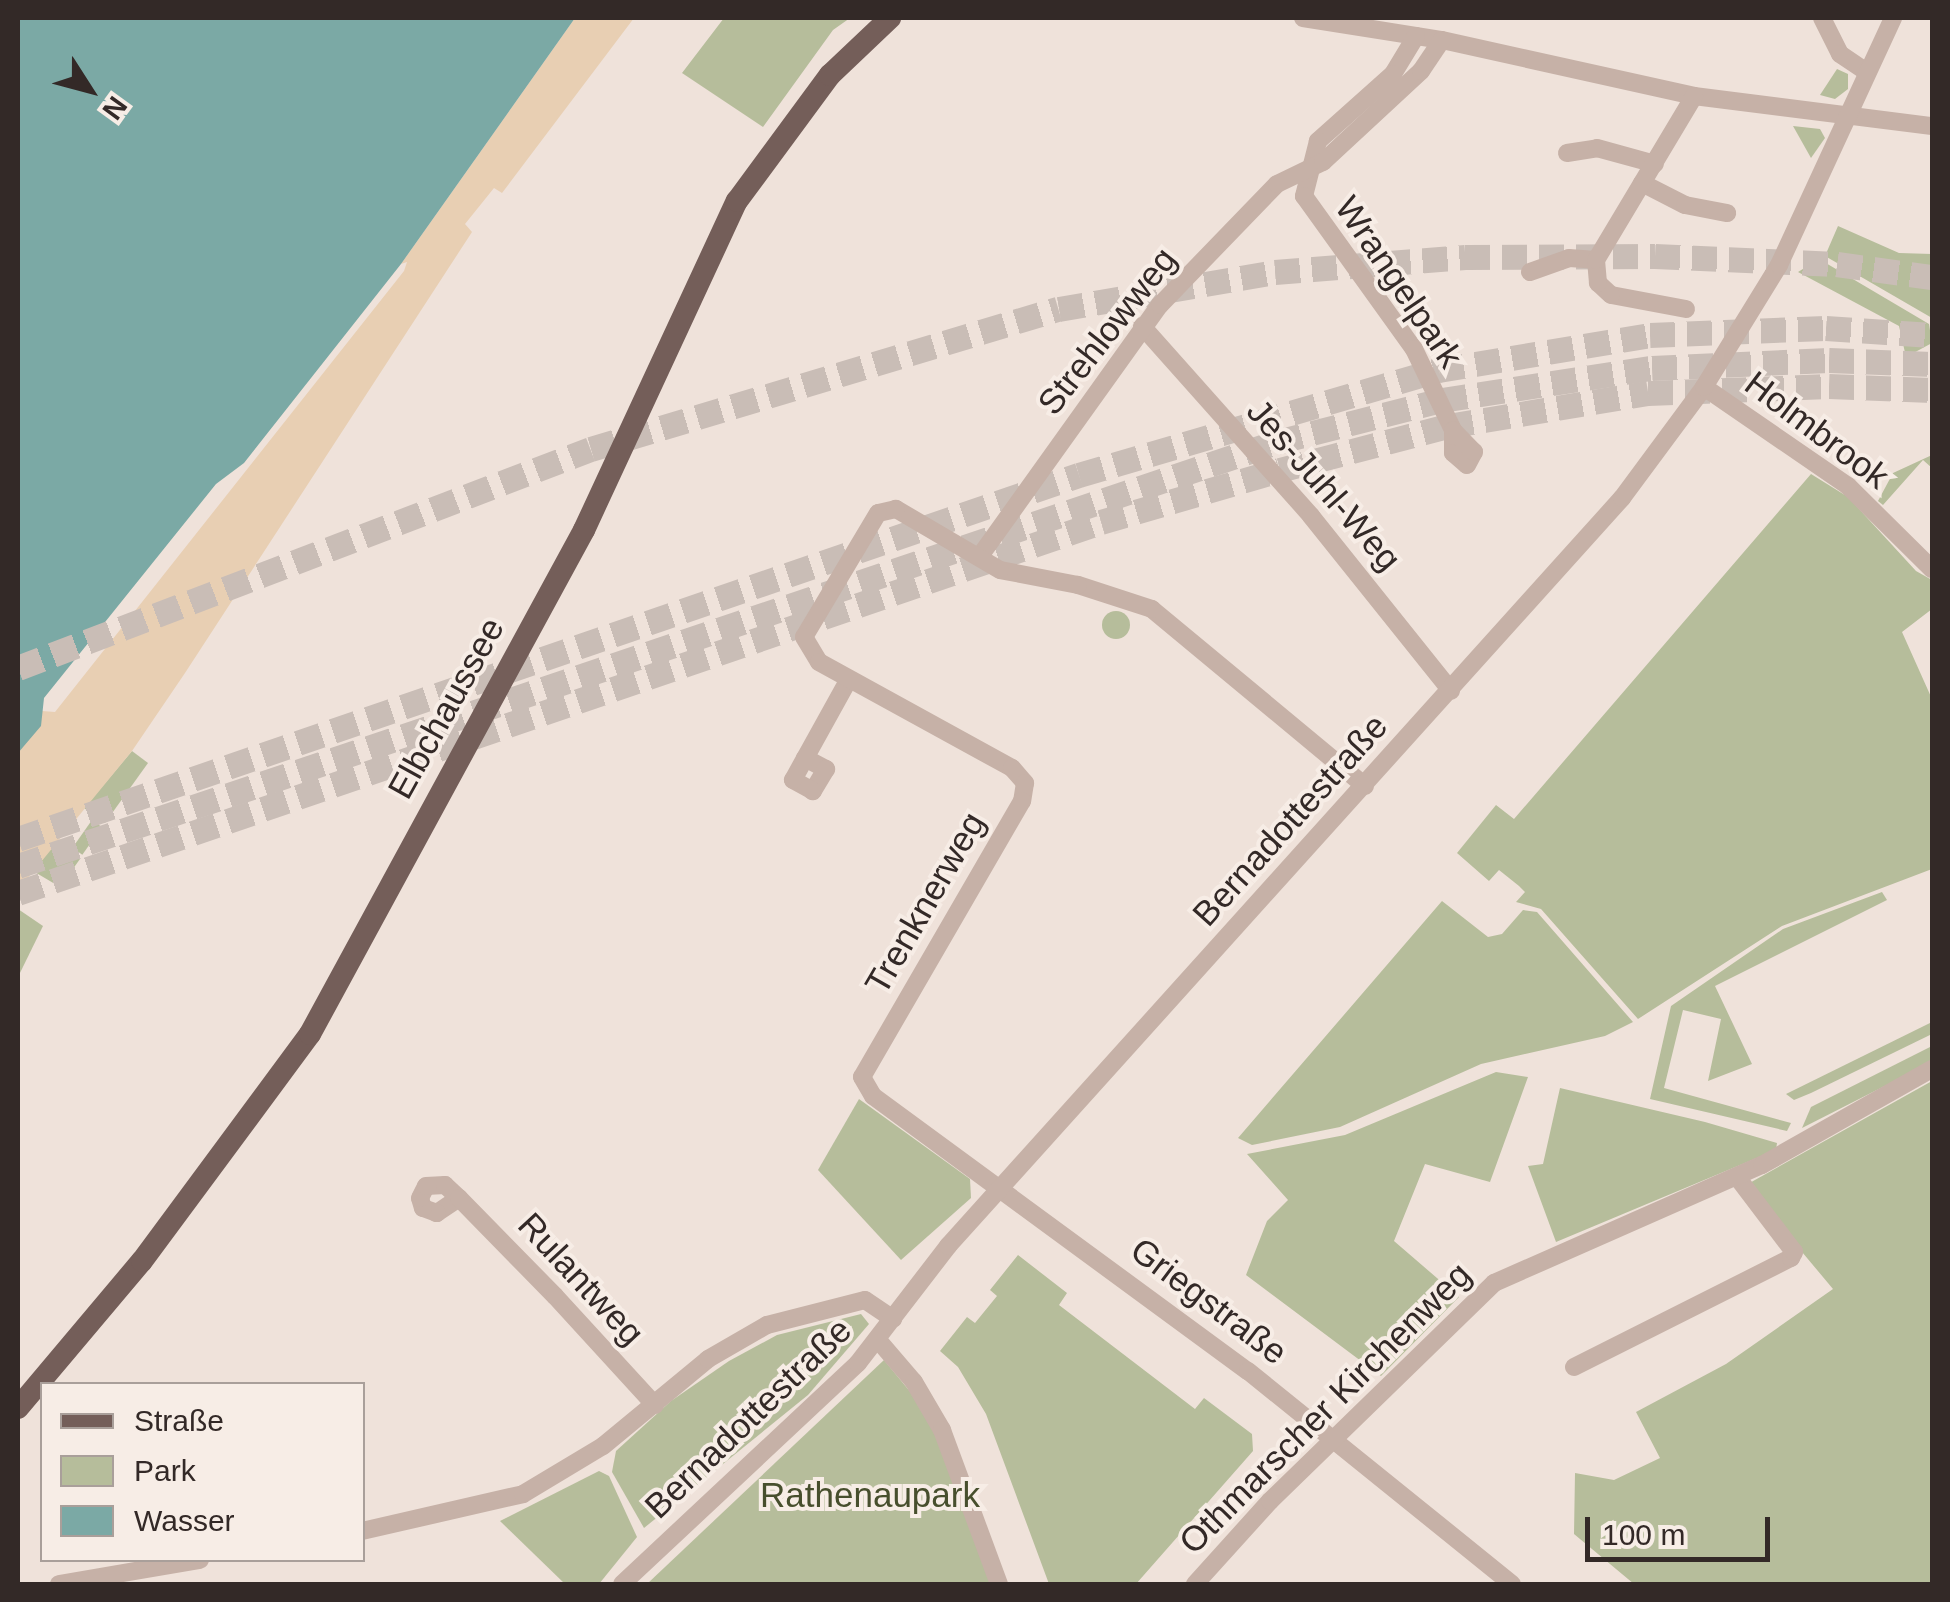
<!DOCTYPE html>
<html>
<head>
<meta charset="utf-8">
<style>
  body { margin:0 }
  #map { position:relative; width:1950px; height:1602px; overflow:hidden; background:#efe2da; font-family:Arial,sans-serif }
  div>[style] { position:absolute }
  .green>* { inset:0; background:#b6bd9b; transform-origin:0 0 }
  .round { border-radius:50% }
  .sand>* { inset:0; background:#e8cfb3 }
  .water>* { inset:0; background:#7ba9a5 }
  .highway-tunnel>* { height:25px; margin-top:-12.5px; transform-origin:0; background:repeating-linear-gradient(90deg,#c9bdb6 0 25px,transparent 0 37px) }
  .minor>* { height:18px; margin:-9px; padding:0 9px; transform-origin:9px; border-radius:9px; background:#c6b1a7 }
  .major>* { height:22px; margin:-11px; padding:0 11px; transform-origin:11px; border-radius:11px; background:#745e59 }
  span { translate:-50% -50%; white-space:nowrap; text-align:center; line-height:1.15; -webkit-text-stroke:8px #f7ede6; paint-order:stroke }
  .street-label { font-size:35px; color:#332927 }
  .park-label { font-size:35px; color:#474f2d }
  .frame { position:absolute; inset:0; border:20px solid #332927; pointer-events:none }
  .legend { position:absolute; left:40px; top:1382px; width:325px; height:180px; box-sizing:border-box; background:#f7ede6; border:2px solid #a99f9a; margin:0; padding:12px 18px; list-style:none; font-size:30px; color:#332927 }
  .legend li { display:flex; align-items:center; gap:20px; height:50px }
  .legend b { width:50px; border:2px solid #a99f9a }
  .north { position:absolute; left:40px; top:40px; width:100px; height:100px; -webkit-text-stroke:8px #f7ede6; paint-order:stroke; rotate:126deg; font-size:28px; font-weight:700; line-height:40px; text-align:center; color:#332927 }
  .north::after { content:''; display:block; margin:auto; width:35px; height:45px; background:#332927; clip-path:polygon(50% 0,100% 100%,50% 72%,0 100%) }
  .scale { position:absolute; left:1585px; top:1517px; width:185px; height:45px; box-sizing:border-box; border:5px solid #332927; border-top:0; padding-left:12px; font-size:30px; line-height:35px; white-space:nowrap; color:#332927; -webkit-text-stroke:8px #f7ede6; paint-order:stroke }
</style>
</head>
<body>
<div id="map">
  <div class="green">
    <i style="clip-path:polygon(724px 18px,850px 18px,833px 30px,763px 127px,682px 73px)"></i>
    <i style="clip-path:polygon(1837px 69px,1848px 74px,1848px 89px,1835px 99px,1820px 95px)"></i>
    <i style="clip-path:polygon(1793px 126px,1820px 129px,1825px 138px,1811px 158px)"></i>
    <i style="clip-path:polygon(1838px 226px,1899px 253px,1932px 254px,1932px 318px,1825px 256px)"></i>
    <i style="clip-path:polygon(1819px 259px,1929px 324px,1932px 343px,1906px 357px,1899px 326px,1798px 272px)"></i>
    <i style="clip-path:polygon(1932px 455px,1932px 468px,1923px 460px,1883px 505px,1878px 501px,1893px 473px)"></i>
    <i style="clip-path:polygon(1811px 474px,1848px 497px,1916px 571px,1932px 580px,1932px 609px,1902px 632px,1932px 699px,1932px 869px,1782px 926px,1638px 1019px,1541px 909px,1516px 902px,1525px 892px,1519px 886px,1499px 870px,1489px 881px,1457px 853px,1496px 805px,1514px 819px)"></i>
    <i class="round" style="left:1102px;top:611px;width:28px;height:28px"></i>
    <i style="clip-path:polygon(132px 751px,148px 763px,105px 823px,84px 808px)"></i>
    <i style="left:92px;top:820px;width:12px;height:34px;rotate:35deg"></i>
    <i style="clip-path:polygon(57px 841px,80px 859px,60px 887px,33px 871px)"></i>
    <i style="clip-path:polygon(1882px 892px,1887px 900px,1715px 986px,1752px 1064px,1708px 1081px,1721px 1019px,1683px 1010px,1664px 1088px,1791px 1123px,1787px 1131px,1650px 1099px,1671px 1006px,1783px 929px)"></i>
    <i style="clip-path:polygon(1442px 901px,1488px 937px,1502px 934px,1523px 910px,1537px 912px,1633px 1022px,1605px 1036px,1481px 1064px,1340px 1127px,1252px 1145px,1238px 1138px)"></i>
    <i style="clip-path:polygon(18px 909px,43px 926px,18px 977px)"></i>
    <i style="clip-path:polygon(1932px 1022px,1932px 1034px,1811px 1093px,1794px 1100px,1786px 1094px)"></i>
    <i style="clip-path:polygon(1932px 1046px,1932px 1062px,1802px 1128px,1811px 1107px)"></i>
    <i style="clip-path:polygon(1496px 1072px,1528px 1077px,1490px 1182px,1425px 1164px,1394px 1241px,1459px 1297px,1381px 1376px,1246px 1275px,1267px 1221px,1288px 1200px,1247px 1154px,1345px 1135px)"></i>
    <i style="clip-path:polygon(1932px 1081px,1932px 1584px,1634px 1584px,1574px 1534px,1575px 1473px,1614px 1480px,1660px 1458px,1636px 1412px,1726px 1364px,1833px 1289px,1746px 1185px)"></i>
    <i style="clip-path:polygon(1560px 1088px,1705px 1122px,1777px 1143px,1776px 1150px,1556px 1242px,1528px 1166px,1543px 1164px)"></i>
    <i style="clip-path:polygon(859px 1099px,970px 1179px,971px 1198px,901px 1260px,818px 1170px)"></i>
    <i style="clip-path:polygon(1018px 1255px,1067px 1293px,1059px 1305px,1195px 1409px,1204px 1398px,1252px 1434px,1253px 1451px,1136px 1584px,1049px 1584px,986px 1414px,958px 1367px,940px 1351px,967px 1317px,975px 1323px,997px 1296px,990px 1290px)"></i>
    <i style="clip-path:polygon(861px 1314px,869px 1324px,808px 1395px,644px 1528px,612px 1472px,616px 1451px,671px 1401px,729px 1361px,777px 1335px)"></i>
    <i style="clip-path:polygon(884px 1360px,926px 1411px,992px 1582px,647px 1584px)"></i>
    <i style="clip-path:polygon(599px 1471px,609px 1476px,637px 1537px,599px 1584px,565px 1584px,500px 1521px)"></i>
  </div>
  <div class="sand">
    <i style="clip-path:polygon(575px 18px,634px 18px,502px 193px,494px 188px,465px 224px,472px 232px,185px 673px,132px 751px,18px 890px,18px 753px,42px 711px,55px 712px,404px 271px,407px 262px,401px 264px)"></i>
  </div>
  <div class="water">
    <i style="clip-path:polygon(18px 18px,575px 18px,401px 264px,244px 463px,216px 484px,44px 698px,41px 726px,18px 753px)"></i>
  </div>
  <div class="highway-tunnel">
    <i style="left:18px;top:668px;width:613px;rotate:-20.92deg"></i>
    <i style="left:591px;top:449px;width:488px;rotate:-16.7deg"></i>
    <i style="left:1059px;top:309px;width:219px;rotate:-9.7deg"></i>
    <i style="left:1275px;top:272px;width:191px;rotate:-4.5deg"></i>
    <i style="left:1465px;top:257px;width:190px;rotate:-0.3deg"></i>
    <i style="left:1655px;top:256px;width:182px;rotate:2.5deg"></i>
    <i style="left:1837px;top:264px;width:96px;rotate:7.8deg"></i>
    <i style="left:18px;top:839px;width:1122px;rotate:-18.94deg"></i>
    <i style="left:1079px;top:475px;width:375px;rotate:-16.3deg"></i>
    <i style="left:1439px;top:370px;width:214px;rotate:-9.4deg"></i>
    <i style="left:1650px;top:335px;width:176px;rotate:-2.3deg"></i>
    <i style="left:1826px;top:328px;width:106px;rotate:3.8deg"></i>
    <i style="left:18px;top:866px;width:1328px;rotate:-18.61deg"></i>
    <i style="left:1277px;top:442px;width:170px;rotate:-14.3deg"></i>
    <i style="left:1442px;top:400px;width:212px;rotate:-8.7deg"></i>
    <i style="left:1652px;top:368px;width:177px;rotate:-2.6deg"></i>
    <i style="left:1829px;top:360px;width:103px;rotate:2.2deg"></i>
    <i style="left:18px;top:893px;width:1145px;rotate:-18.91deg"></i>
    <i style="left:1101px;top:522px;width:186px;rotate:-16.2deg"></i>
    <i style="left:1280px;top:470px;width:174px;rotate:-14.7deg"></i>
    <i style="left:1448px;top:426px;width:203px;rotate:-9.4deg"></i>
    <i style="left:1648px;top:393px;width:181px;rotate:-2.2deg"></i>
    <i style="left:1829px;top:386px;width:103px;rotate:2.2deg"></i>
  </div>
  <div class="minor">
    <i style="left:1303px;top:18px;width:141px;rotate:9deg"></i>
    <i style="left:1442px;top:40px;width:258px;rotate:12.5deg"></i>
    <i style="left:1694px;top:96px;width:240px;rotate:7.2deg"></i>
    <i style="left:1822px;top:18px;width:40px;rotate:63.4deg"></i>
    <i style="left:1840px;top:54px;width:32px;rotate:34deg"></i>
    <i style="left:1416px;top:36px;width:44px;rotate:121.2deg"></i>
    <i style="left:1393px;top:74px;width:101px;rotate:138.2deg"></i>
    <i style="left:1318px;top:141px;width:57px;rotate:104.3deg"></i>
    <i style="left:1304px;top:196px;width:188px;rotate:54.3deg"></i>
    <i style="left:1414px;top:349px;width:90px;rotate:64.3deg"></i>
    <i style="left:1453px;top:430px;width:23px;rotate:90deg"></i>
    <i style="left:1453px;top:453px;width:18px;rotate:41deg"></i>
    <i style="left:1467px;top:465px;width:15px;rotate:-62deg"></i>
    <i style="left:1474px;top:452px;width:30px;rotate:-134deg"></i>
    <i style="left:1567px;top:153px;width:30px;rotate:-9deg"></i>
    <i style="left:1597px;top:148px;width:60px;rotate:15.4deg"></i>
    <i style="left:1642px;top:183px;width:48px;rotate:27.1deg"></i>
    <i style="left:1685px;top:205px;width:43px;rotate:10.8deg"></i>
    <i style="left:1530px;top:272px;width:41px;rotate:-19.7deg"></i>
    <i style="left:1569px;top:258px;width:27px;rotate:4deg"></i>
    <i style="left:1686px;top:309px;width:76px;rotate:-169.4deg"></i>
    <i style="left:1611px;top:295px;width:18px;rotate:-137deg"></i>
    <i style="left:1598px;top:283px;width:23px;rotate:-95deg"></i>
    <i style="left:1596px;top:260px;width:191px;rotate:-59.1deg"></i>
    <i style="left:1142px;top:326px;width:254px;rotate:48.3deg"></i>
    <i style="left:1311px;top:516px;width:224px;rotate:51.3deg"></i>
    <i style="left:1704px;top:387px;width:175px;rotate:34.5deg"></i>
    <i style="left:1848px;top:486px;width:118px;rotate:44.7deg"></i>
    <i style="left:980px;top:556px;width:309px;rotate:-54.4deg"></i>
    <i style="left:1160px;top:305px;width:168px;rotate:-46deg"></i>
    <i style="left:1277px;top:184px;width:51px;rotate:-25.6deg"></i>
    <i style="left:1323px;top:162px;width:134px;rotate:-42.9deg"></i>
    <i style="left:1421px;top:71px;width:37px;rotate:-56deg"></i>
    <i style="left:805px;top:758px;width:24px;rotate:28deg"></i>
    <i style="left:826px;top:769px;width:26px;rotate:121deg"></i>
    <i style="left:813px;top:791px;width:23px;rotate:-151deg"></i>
    <i style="left:793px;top:780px;width:115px;rotate:-61deg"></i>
    <i style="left:1365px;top:786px;width:277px;rotate:-140.3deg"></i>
    <i style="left:1152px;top:609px;width:78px;rotate:-162deg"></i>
    <i style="left:1078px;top:585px;width:79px;rotate:-169.1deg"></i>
    <i style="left:1000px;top:570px;width:121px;rotate:-149.6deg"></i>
    <i style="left:896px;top:509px;width:18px;rotate:167deg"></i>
    <i style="left:878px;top:513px;width:144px;rotate:120.8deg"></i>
    <i style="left:804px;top:637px;width:29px;rotate:59deg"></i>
    <i style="left:819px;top:662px;width:220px;rotate:28.8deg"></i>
    <i style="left:1012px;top:768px;width:20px;rotate:49deg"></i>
    <i style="left:1025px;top:783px;width:18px;rotate:99deg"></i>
    <i style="left:1022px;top:801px;width:319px;rotate:120.1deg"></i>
    <i style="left:862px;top:1077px;width:22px;rotate:60deg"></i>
    <i style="left:873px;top:1096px;width:465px;rotate:36.3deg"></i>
    <i style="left:1248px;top:1371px;width:339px;rotate:38.9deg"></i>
    <i style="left:459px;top:1198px;width:27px;rotate:146deg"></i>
    <i style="left:437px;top:1213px;width:15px;rotate:-160deg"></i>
    <i style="left:423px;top:1208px;width:10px;rotate:-107deg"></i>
    <i style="left:420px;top:1198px;width:13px;rotate:-63deg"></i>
    <i style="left:426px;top:1186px;width:19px;rotate:-3deg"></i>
    <i style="left:445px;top:1185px;width:19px;rotate:43deg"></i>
    <i style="left:459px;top:1198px;width:137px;rotate:45.6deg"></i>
    <i style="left:555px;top:1296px;width:148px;rotate:47.5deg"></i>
    <i style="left:878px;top:1340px;width:55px;rotate:49.4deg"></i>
    <i style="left:914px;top:1382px;width:56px;rotate:59.7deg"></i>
    <i style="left:942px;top:1430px;width:164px;rotate:69.7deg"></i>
    <i style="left:1574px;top:1367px;width:243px;rotate:-26.7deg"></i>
    <i style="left:1791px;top:1258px;width:7px;rotate:-63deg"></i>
    <i style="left:1794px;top:1252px;width:94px;rotate:-127.2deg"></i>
    <i style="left:362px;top:1531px;width:165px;rotate:-12.9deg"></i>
    <i style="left:523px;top:1494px;width:93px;rotate:-31deg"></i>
    <i style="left:603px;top:1446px;width:136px;rotate:-39.6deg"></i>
    <i style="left:708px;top:1359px;width:68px;rotate:-30deg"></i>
    <i style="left:767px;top:1325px;width:101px;rotate:-14.3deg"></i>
    <i style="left:865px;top:1300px;width:34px;rotate:34deg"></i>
    <i style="left:59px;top:1584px;width:143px;rotate:-9.7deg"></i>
    <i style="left:622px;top:1584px;width:323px;rotate:-43.1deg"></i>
    <i style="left:858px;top:1363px;width:148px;rotate:-52.4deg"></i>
    <i style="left:948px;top:1246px;width:1007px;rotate:-47.98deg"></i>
    <i style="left:1622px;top:498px;width:138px;rotate:-53.5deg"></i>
    <i style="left:1704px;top:387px;width:143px;rotate:-58.4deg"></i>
    <i style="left:1779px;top:265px;width:272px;rotate:-65.2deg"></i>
    <i style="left:1195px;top:1584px;width:112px;rotate:-47.9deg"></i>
    <i style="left:1270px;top:1501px;width:313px;rotate:-44.2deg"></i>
    <i style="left:1494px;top:1283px;width:293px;rotate:-23.8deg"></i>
    <i style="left:1762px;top:1165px;width:195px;rotate:-29.5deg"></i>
  </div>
  <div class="major">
    <i style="left:18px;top:1408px;width:192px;rotate:-49.9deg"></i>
    <i style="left:142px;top:1261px;width:282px;rotate:-53.5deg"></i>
    <i style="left:310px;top:1034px;width:574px;rotate:-61.47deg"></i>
    <i style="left:584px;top:530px;width:363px;rotate:-65.1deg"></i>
    <i style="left:737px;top:201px;width:157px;rotate:-53.6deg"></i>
    <i style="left:830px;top:75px;width:83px;rotate:-43.5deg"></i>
  </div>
  <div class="street-label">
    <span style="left:1399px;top:282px;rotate:56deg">Wrangelpark</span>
    <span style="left:1107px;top:331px;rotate:-52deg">Strehlowweg</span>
    <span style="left:1817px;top:430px;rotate:37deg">Holmbrook</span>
    <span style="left:1324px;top:485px;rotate:49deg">Jes-Juhl-Weg</span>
    <span style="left:446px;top:708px;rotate:-61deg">Elbchaussee</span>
    <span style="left:1290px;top:820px;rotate:-48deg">Bernadottestraße</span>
    <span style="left:925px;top:903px;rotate:-60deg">Trenknerweg</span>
    <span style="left:581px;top:1279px;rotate:47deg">Rulantweg</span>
    <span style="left:1209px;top:1301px;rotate:37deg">Griegstraße</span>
    <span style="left:1325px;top:1408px;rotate:-45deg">Othmarscher Kirchenweg</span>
    <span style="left:748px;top:1418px;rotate:-44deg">Bernadottestraße</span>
  </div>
  <div class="park-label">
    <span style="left:870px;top:1495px">Rathenaupark</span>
  </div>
  <div class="frame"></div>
  <ul class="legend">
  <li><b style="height:12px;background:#745e59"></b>Straße</li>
  <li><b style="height:28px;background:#b6bd9b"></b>Park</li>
  <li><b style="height:28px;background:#7ba9a5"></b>Wasser</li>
  </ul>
  <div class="north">N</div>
  <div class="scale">100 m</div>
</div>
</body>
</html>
